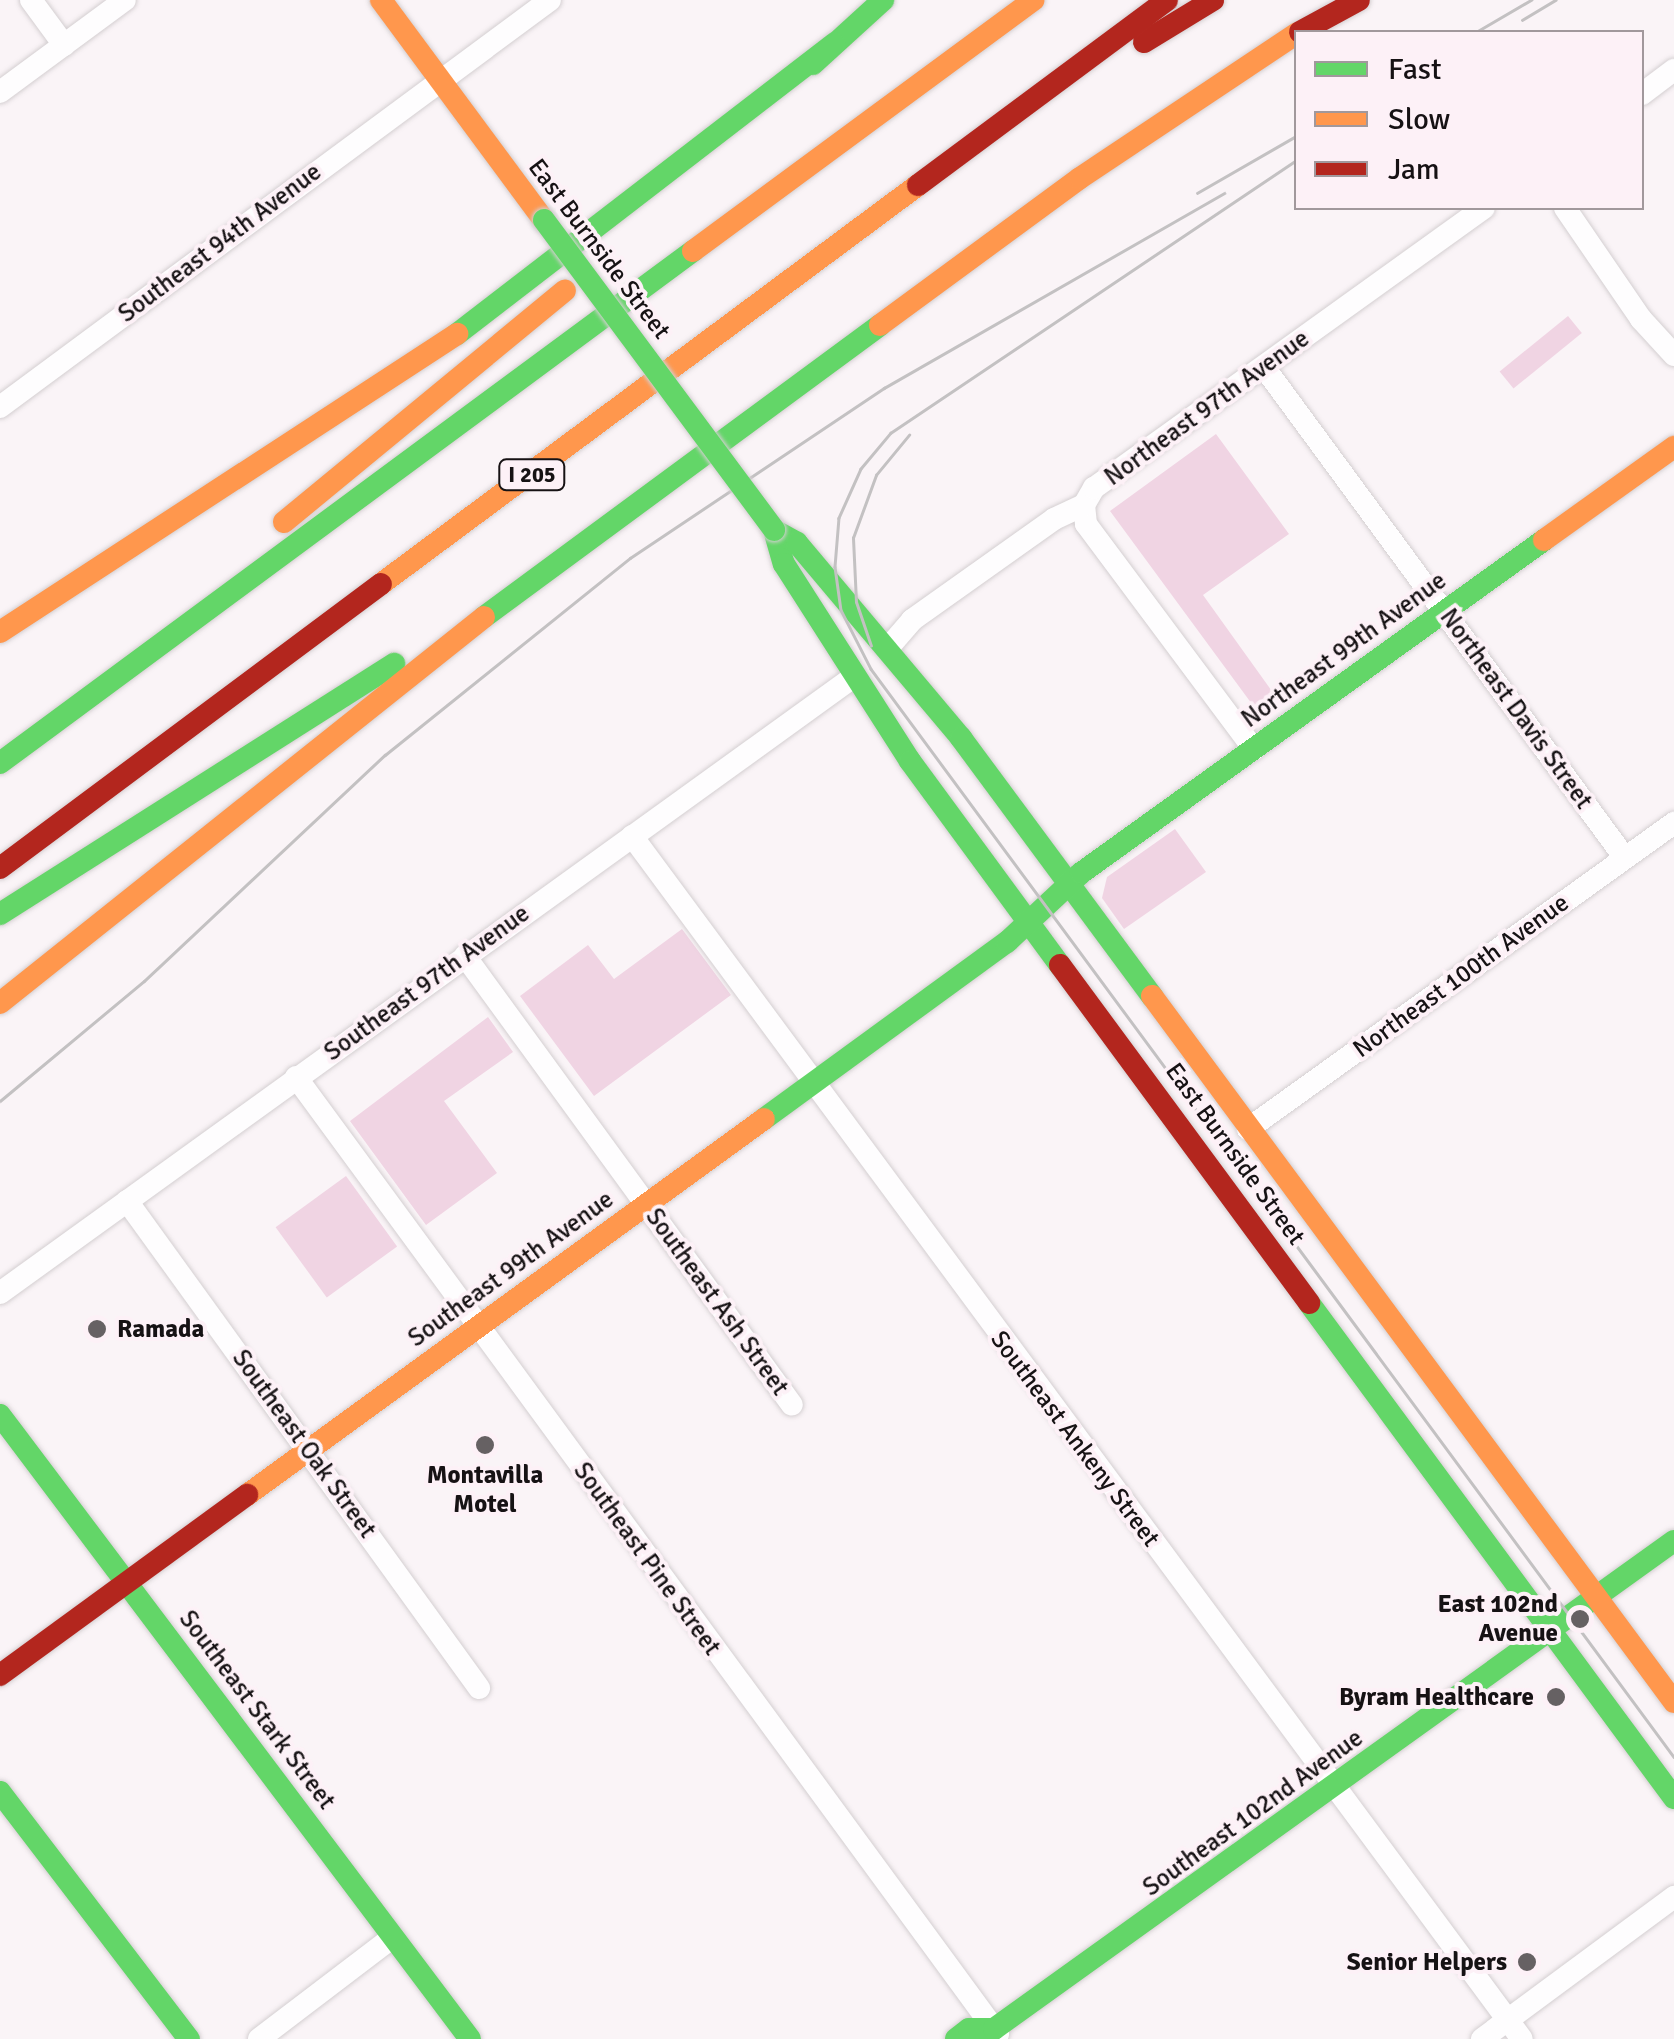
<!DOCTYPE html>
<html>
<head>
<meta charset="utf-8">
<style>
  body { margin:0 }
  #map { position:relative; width:1674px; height:2039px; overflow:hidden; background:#faf4f7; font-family:Signika,sans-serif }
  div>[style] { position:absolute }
  .green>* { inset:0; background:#f0d4e3; transform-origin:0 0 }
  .roads { filter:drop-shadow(0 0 2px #d4cfd1) drop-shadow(0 0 2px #d4cfd1) }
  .street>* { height:22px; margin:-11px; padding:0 11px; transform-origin:11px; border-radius:11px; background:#fefdfe }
  .fast>* { height:22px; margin:-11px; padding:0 11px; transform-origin:11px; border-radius:11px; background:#63d668 }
  .slow>* { height:22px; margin:-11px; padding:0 11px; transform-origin:11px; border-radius:11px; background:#ff974d }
  .jam>* { height:22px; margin:-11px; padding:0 11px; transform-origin:11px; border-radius:11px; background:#b3261e }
  .tram>* { height:2.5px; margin:-1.25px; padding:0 1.25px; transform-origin:1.25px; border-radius:1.25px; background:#c3c1c2 }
  .bridges { filter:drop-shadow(0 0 2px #d4cfd1) drop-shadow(0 0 2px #d4cfd1) }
  .fast-bridge>* { height:22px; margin:-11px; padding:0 11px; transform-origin:11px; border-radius:11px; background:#63d668 }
  .dots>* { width:28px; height:28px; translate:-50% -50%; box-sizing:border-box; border:5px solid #fdf1f7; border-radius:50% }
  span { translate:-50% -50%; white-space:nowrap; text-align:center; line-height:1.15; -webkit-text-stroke:8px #fdf1f7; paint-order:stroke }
  .shield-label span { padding:2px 8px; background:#fdf1f7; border:2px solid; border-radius:8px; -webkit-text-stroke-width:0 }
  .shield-label { font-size:22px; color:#161214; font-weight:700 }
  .street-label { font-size:25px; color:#161214 }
  .poi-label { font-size:25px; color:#161214; font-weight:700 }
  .left { translate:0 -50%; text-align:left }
  .right { translate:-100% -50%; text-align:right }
  .legend { position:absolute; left:1294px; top:30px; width:350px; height:180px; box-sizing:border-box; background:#fdf1f7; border:2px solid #a1989c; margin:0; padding:12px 18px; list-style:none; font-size:30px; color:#161214 }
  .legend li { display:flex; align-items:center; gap:20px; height:50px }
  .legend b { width:50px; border:2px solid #a1989c }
</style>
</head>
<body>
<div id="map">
  <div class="green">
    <i style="left:1568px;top:316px;width:22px;height:88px;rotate:51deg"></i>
    <i style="clip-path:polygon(1216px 434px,1289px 534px,1203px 595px,1279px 701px,1260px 715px,1110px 511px)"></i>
    <i style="clip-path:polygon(1175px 829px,1206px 872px,1124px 929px,1102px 898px,1107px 877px)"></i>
    <i style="clip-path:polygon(682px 929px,731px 995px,594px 1096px,520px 996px,588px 945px,614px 979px)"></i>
    <i style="clip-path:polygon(488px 1017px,513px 1052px,444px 1101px,497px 1173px,426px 1225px,350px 1121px)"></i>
    <i style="left:346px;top:1176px;width:87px;height:87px;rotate:54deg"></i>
  </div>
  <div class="roads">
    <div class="street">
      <i style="left:31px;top:0;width:56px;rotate:53.7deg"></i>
      <i style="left:0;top:92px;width:155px;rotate:-36.4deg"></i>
      <i style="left:1642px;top:94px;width:40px;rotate:-37deg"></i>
      <i style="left:1565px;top:208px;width:135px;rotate:55.6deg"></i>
      <i style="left:1641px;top:319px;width:49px;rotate:47.5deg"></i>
      <i style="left:1264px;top:367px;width:609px;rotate:53.68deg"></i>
      <i style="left:0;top:407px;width:684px;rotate:-36.5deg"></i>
      <i style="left:1084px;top:505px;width:19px;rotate:84deg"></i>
      <i style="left:1086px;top:524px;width:281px;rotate:53.3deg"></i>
      <i style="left:888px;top:648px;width:37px;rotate:-49deg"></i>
      <i style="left:912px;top:620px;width:174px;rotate:-35.4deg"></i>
      <i style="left:1054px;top:519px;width:33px;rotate:-25deg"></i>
      <i style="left:1084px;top:505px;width:20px;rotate:-60deg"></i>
      <i style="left:1094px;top:488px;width:480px;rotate:-35.7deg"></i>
      <i style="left:632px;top:836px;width:1496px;rotate:53.51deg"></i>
      <i style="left:465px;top:956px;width:555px;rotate:53.93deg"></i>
      <i style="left:296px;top:1077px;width:1187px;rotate:53.74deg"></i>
      <i style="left:1248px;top:1129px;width:525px;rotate:-35.69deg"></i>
      <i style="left:127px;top:1201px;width:601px;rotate:54.14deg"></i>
      <i style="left:0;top:1293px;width:1054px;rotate:-35.82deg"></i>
      <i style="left:259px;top:2039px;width:168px;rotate:-37.3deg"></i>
      <i style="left:1482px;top:2039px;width:239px;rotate:-36.5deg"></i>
    </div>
    <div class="fast">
      <i style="left:813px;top:64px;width:95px;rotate:-42.4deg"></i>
      <i style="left:457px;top:334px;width:476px;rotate:-37.6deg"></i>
      <i style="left:774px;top:530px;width:35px;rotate:74deg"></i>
      <i style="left:784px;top:564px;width:234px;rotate:57.4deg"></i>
      <i style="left:910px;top:761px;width:253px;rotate:53.7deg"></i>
      <i style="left:774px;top:530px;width:26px;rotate:29deg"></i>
      <i style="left:797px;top:543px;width:255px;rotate:49.9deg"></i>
      <i style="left:961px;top:738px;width:321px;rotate:53.5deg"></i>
      <i style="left:484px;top:617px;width:492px;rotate:-36.4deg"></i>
      <i style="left:0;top:763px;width:862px;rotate:-36.46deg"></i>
      <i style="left:0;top:914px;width:467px;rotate:-32.4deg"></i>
      <i style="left:764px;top:1119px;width:301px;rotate:-36.1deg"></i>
      <i style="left:1007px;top:942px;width:101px;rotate:-43deg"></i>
      <i style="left:1081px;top:873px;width:570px;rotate:-35.72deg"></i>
      <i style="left:1309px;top:1303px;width:615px;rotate:53.6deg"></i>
      <i style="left:0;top:1415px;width:781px;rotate:53.01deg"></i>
      <i style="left:0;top:1792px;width:311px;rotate:52.6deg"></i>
      <i style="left:956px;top:2039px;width:16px;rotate:-38deg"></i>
      <i style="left:969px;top:2029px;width:25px"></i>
      <i style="left:994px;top:2029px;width:837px;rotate:-35.67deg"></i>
    </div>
    <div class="slow">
      <i style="left:381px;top:0;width:274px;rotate:53.5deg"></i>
      <i style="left:693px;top:251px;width:423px;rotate:-36.4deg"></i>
      <i style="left:880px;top:325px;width:248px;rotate:-36.3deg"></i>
      <i style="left:1080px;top:178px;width:260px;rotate:-33.7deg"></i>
      <i style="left:284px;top:522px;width:364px;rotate:-39.5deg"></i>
      <i style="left:1544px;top:540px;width:160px;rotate:-35.6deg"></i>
      <i style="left:381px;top:584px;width:669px;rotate:-36.61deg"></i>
      <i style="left:0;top:632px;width:546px;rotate:-33.11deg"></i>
      <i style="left:1152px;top:996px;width:878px;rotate:53.52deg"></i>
      <i style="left:0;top:1003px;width:619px;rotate:-38.57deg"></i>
      <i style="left:247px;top:1495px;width:639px;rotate:-36.03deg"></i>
    </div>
    <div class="jam">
      <i style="left:1300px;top:32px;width:67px;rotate:-28.5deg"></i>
      <i style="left:1144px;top:42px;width:81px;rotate:-31.3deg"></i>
      <i style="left:918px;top:185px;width:310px;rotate:-36.6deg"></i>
      <i style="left:0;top:868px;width:475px;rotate:-36.7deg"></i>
      <i style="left:1060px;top:965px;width:420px;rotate:53.6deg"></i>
      <i style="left:0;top:1675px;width:306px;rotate:-36.1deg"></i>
    </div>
  </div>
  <div class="tram">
    <i style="left:1522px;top:20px;width:39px;rotate:-31deg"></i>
    <i style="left:1476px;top:32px;width:64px;rotate:-30.2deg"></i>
    <i style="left:1296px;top:161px;width:488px;rotate:146.1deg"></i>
    <i style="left:891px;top:433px;width:47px;rotate:129.8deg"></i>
    <i style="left:861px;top:469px;width:54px;rotate:114.2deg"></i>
    <i style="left:839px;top:518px;width:49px;rotate:94.7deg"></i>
    <i style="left:835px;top:567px;width:43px;rotate:82.1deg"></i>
    <i style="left:841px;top:610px;width:66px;rotate:63deg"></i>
    <i style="left:871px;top:669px;width:1352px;rotate:53.57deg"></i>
    <i style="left:1197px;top:193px;width:114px;rotate:-29.9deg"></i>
    <i style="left:871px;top:646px;width:46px;rotate:-108.8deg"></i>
    <i style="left:856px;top:602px;width:64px;rotate:-92.7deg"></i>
    <i style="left:853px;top:538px;width:67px;rotate:-69.9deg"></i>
    <i style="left:876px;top:475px;width:52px;rotate:-50.5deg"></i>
    <i style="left:0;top:1101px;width:187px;rotate:-39.8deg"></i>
    <i style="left:144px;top:981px;width:330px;rotate:-43.2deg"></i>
    <i style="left:385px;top:755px;width:314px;rotate:-38.8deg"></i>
    <i style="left:630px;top:558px;width:306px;rotate:-33.8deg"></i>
    <i style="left:884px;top:388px;width:392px;rotate:-29.8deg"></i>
  </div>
  <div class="bridges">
    <div class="fast-bridge">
      <i style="left:544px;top:220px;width:386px;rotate:53.4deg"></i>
    </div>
  </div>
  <div class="dots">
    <i style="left:97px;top:1329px;background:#666163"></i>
    <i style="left:485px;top:1445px;background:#666163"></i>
    <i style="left:1580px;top:1619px;background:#666163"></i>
    <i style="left:1556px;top:1697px;background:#666163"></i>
    <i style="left:1527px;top:1962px;background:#666163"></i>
  </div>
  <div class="shield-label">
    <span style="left:532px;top:475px">I 205</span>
  </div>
  <div class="street-label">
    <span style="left:220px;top:243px;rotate:-37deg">Southeast 94th Avenue</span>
    <span style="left:599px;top:249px;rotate:53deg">East Burnside Street</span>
    <span style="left:1207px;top:408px;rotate:-36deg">Northeast 97th Avenue</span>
    <span style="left:1344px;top:650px;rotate:-36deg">Northeast 99th Avenue</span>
    <span style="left:1516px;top:709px;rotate:54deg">Northeast Davis Street</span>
    <span style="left:1461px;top:976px;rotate:-36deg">Northeast 100th Avenue</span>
    <span style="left:427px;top:983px;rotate:-36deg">Southeast 97th Avenue</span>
    <span style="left:1235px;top:1154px;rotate:54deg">East Burnside Street</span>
    <span style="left:511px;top:1269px;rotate:-36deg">Southeast 99th Avenue</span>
    <span style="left:717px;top:1302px;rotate:54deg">Southeast Ash Street</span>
    <span style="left:1075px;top:1439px;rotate:53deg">Southeast Ankeny Street</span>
    <span style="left:304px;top:1444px;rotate:54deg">Southeast Oak Street</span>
    <span style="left:647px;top:1559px;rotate:54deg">Southeast Pine Street</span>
    <span style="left:257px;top:1710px;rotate:53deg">Southeast Stark Street</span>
    <span style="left:1253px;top:1813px;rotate:-36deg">Southeast 102nd Avenue</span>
  </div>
  <div class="poi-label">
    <span class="left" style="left:117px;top:1329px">Ramada</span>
    <span style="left:485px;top:1490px">Montavilla<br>Motel</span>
    <span class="right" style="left:1558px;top:1619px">East 102nd<br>Avenue</span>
    <span class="right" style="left:1534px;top:1697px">Byram Healthcare</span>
    <span class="right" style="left:1507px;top:1962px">Senior Helpers</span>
  </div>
  <ul class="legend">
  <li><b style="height:12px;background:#63d668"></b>Fast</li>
  <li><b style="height:12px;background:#ff974d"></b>Slow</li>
  <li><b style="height:12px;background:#b3261e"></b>Jam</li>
  </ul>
</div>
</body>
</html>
